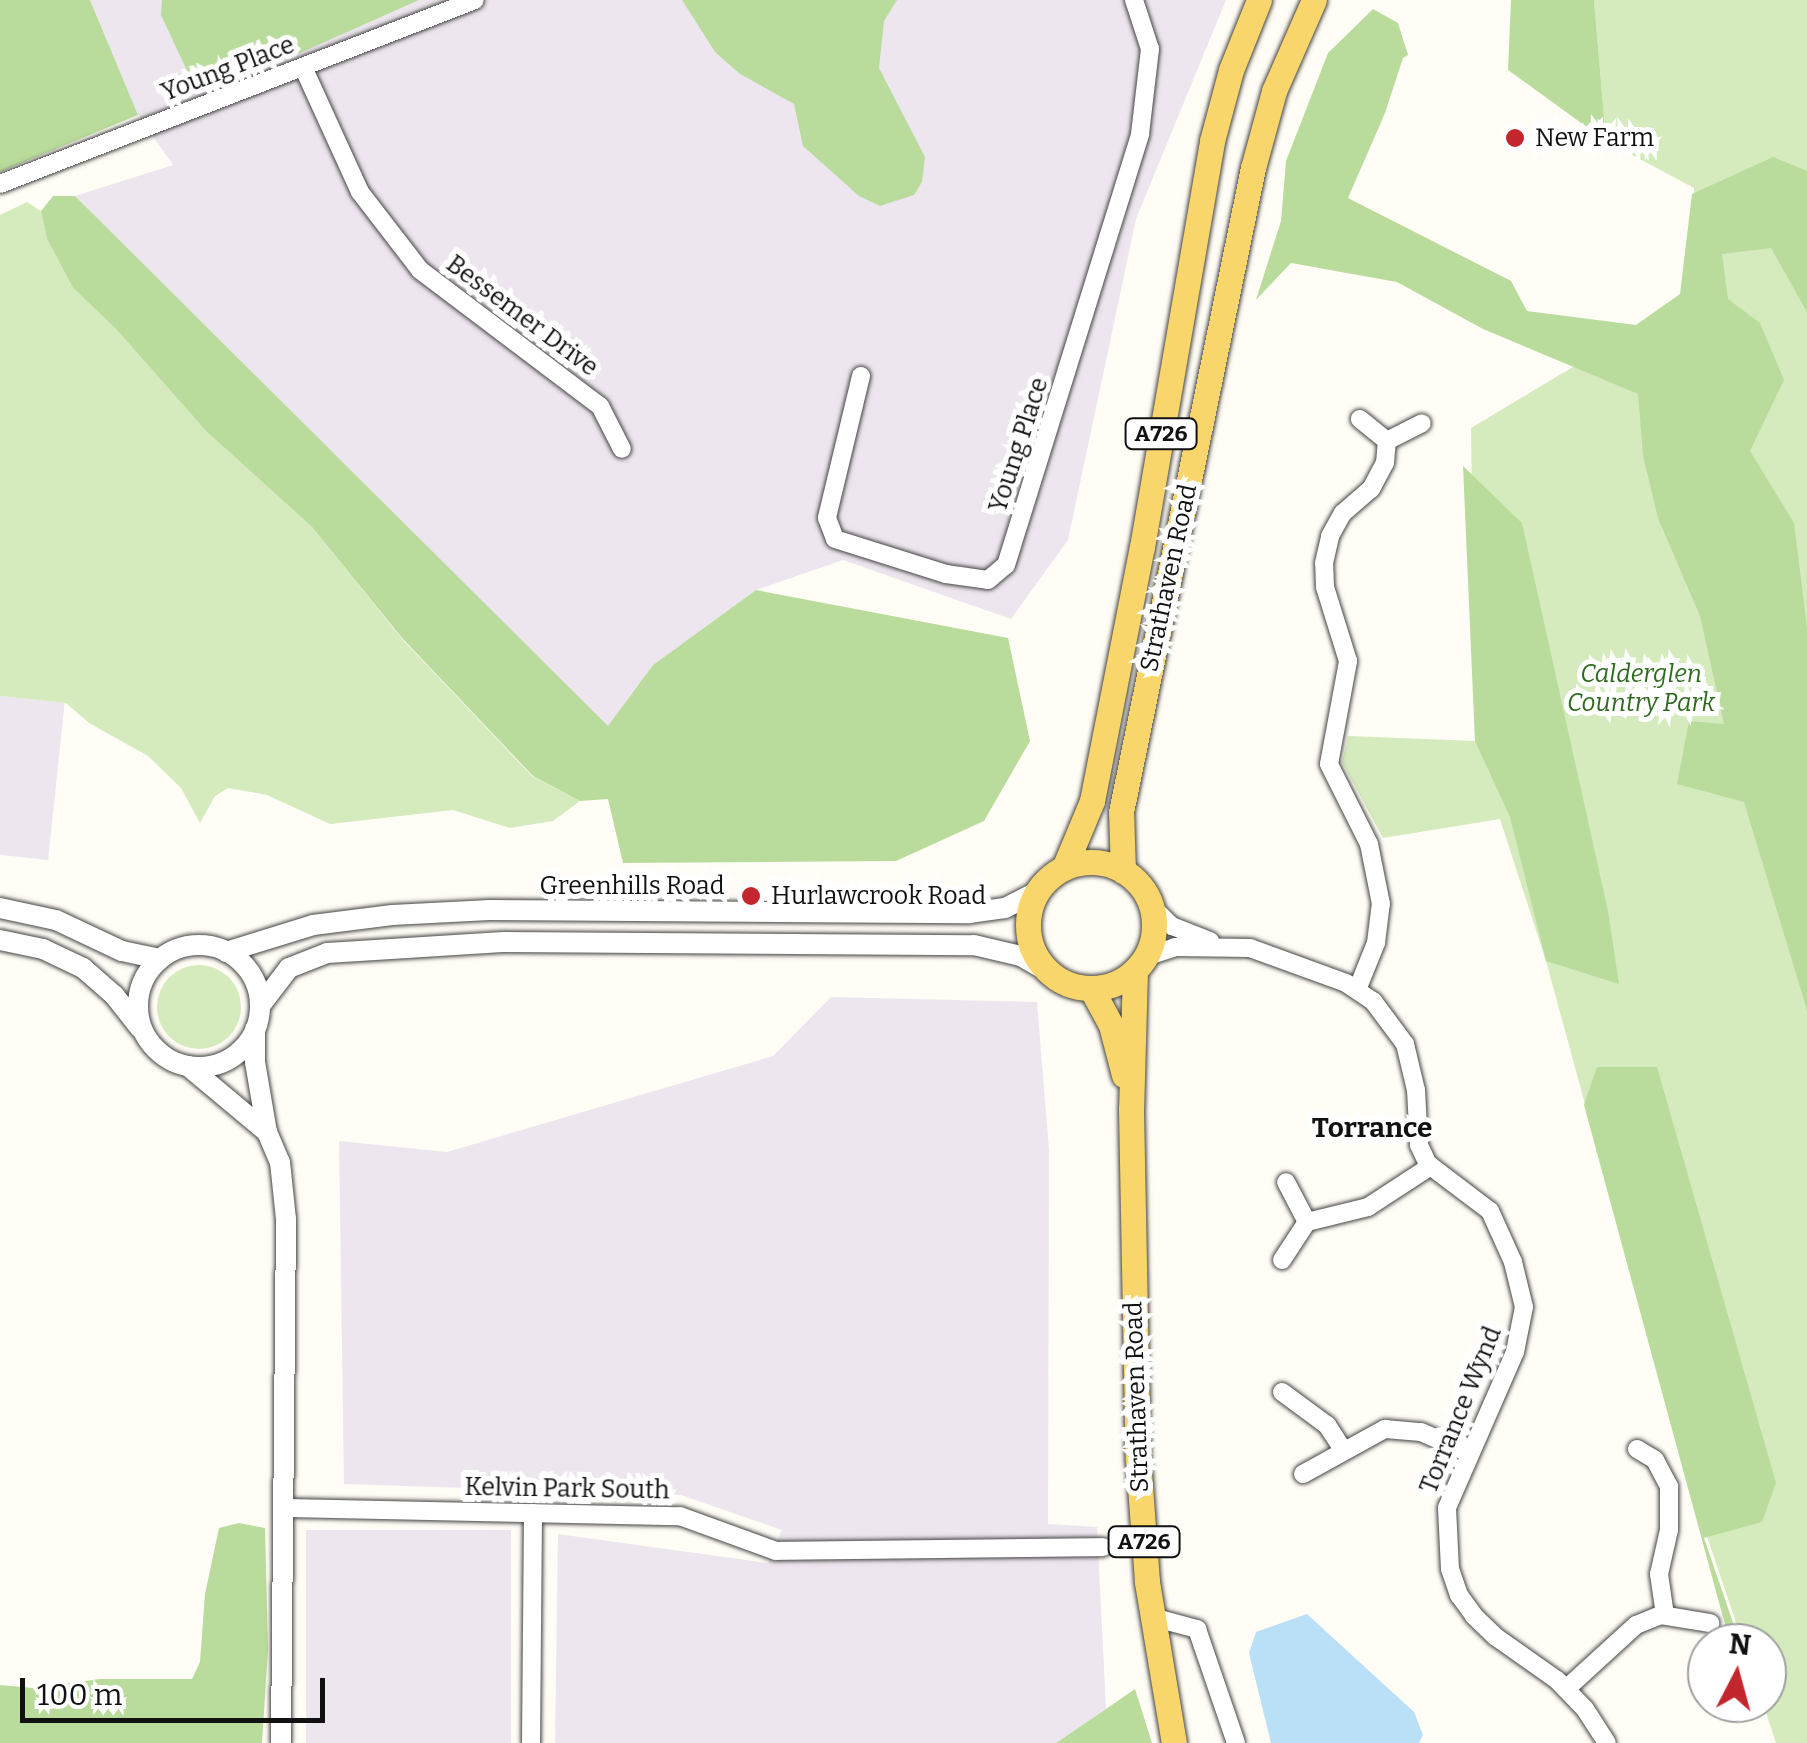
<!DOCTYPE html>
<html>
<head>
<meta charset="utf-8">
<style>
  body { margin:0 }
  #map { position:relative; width:1807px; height:1743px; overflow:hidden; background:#fffdf5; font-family:Bitter,serif }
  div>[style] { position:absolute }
  .industrial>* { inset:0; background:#eee6ef; transform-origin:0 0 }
  .green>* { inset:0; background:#d5ebbd }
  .round { border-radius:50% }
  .forest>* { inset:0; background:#b9dc9c }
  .water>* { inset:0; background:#b9e0f7 }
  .roads { filter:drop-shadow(0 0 2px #444) drop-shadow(0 0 2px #444) }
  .minor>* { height:18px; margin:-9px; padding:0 9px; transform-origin:9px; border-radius:9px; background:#fff }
  .tertiary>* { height:20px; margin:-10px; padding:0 10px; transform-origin:10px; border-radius:10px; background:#fff }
  .tertiary>.ring { margin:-10px; padding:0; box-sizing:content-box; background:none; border:20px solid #fff; border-radius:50% }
  .primary>* { height:25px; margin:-12.5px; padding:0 12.5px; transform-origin:12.5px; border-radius:12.5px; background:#f9d66b }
  .primary>.ring { margin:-12.5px; padding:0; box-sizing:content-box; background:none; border:25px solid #f9d66b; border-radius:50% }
  .dots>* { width:28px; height:28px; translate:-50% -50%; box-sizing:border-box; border:5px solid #fff; border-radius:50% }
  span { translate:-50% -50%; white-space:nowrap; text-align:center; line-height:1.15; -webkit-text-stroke:10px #fff; paint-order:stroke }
  .shield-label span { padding:2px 8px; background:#fff; border:2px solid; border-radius:8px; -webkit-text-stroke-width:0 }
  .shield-label { font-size:22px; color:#111; font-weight:700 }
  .street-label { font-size:25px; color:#111 }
  .poi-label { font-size:25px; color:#111 }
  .left { translate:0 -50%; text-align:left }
  .park-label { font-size:25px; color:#2f6b1f; font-style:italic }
  .neighbourhood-label { font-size:28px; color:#111; font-weight:700 }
  .north { position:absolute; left:1687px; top:1623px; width:100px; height:100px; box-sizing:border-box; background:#fff; border:2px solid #a0a0a0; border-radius:50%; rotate:6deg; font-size:28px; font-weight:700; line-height:40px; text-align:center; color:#111 }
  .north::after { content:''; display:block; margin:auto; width:35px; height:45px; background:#c4262e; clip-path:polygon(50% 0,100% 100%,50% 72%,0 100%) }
  .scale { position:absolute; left:20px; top:1678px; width:305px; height:45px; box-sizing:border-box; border:5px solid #111; border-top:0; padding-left:12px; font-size:30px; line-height:35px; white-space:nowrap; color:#111; -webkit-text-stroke:8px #fff; paint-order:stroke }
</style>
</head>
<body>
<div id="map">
  <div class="industrial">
    <i style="clip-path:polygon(90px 0,1226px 0,1136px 219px,1068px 540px,1011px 619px,843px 560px,756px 590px,653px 665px,608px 727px,75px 196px,173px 165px,138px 115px)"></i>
    <i style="left:0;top:696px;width:65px;height:158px;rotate:6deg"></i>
    <i style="clip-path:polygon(831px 997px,1037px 1002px,1049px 1150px,1048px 1524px,1097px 1527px,1106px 1709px,1056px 1743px,555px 1743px,558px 1534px,768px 1563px,782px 1530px,681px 1495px,344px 1484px,339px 1141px,447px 1152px,773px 1056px)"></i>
    <i style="left:306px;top:1530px;width:205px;height:213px"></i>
  </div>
  <div class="green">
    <i style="clip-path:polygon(1594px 0,1807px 0,1807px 1743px,1776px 1743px,1763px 1703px,1767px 1703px,1767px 1643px,1743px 1643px,1685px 1471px,1546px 961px,1500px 819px,1383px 838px,1342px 762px,1348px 736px,1475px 741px,1471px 428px,1693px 295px,1694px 188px,1606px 141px)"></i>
    <i style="clip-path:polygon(27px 202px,41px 211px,47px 239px,73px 288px,116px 329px,206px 431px,312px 527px,402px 639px,532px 776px,580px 801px,553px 821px,510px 828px,453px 810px,330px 824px,267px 795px,228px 788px,215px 796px,200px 823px,181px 788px,148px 756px,89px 723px,66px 703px,0 696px,0 215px)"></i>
    <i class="round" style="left:157px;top:965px;width:84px;height:84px"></i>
  </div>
  <div class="forest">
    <i style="clip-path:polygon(0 0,90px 0,138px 115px,0 172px)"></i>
    <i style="clip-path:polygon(162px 0,419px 0,219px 89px,196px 90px,161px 15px)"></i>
    <i style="clip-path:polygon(682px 0,897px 0,884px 21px,879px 68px,925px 157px,922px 182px,914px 195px,880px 206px,859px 196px,803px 146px,794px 104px,740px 74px,715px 52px)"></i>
    <i style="clip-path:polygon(1511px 0,1594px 0,1606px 141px,1508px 70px)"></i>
    <i style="clip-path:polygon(1373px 9px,1398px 23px,1408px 55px,1403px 58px,1385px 113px,1348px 198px,1511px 281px,1527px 311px,1636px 325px,1680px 294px,1692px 194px,1773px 157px,1807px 171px,1807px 312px,1771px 248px,1722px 254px,1728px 299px,1760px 323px,1784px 380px,1750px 451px,1794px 523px,1807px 627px,1807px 1010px,1744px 802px,1677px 784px,1689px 721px,1724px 724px,1700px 616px,1658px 518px,1643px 456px,1638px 394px,1483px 329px,1397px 282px,1291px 263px,1256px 300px,1281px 221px,1286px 161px,1328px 53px)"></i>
    <i style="clip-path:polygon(53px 196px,75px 196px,608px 726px,653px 665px,756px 590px,1008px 638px,1030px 741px,984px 821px,896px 861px,623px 863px,608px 799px,580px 801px,533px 776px,402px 638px,312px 527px,206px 431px,116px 329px,73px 288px,47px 239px,41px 211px)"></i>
    <i style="clip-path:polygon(1463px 466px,1522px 523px,1608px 911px,1619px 984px,1546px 961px,1510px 817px,1475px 741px)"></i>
    <i style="clip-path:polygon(1597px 1067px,1657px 1067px,1776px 1483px,1762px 1522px,1704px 1538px,1740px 1643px,1730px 1643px,1584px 1105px)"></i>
    <i style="clip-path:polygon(239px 1523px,265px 1528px,268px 1649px,262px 1743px,0 1743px,0 1685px,33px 1688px,100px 1679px,192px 1679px,200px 1662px,205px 1594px,219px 1528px)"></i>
    <i style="clip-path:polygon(1135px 1689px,1152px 1743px,1056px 1743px,1106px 1709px)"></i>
  </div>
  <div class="water">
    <i style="clip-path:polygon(1307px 1614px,1414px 1712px,1423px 1735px,1419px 1743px,1271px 1743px,1249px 1653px,1256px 1632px)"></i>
  </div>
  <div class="roads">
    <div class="minor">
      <i style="left:303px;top:67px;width:137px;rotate:65.5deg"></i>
      <i style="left:360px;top:192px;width:98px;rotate:52.4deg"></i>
      <i style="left:420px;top:270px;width:226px;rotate:37.1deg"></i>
      <i style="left:600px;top:406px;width:48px;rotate:62.9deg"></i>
      <i style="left:0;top:184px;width:509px;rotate:-21.17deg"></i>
      <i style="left:861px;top:376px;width:146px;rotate:103.5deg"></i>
      <i style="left:827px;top:518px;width:22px;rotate:69deg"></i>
      <i style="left:835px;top:539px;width:116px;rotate:17.5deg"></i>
      <i style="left:946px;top:574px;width:42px;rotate:8.1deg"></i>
      <i style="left:988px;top:580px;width:23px;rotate:-40deg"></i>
      <i style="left:1006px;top:565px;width:451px;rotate:-72.7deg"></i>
      <i style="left:1140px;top:134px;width:86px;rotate:-83.3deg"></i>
      <i style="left:1150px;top:49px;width:52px;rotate:-108.1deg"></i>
      <i style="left:1387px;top:441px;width:39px;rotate:-27deg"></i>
      <i style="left:1151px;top:906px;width:29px;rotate:44deg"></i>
      <i style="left:1172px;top:926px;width:41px;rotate:21.5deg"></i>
      <i style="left:1145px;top:957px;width:32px;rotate:-18deg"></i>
      <i style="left:1175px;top:947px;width:75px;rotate:0.8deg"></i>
      <i style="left:1250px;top:948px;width:102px;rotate:20deg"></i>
      <i style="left:1346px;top:983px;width:32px;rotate:34deg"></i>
      <i style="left:1373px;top:1001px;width:54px;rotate:53.3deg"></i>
      <i style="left:1405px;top:1044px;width:47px;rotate:76.6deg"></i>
      <i style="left:1416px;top:1090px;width:55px;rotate:86.9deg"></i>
      <i style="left:1419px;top:1145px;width:21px;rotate:65deg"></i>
      <i style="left:1428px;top:1164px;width:78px;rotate:37.2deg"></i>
      <i style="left:1490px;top:1211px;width:56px;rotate:65.7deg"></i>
      <i style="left:1513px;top:1262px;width:46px;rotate:76.3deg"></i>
      <i style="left:1524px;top:1307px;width:46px;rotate:101.3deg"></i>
      <i style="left:1515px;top:1352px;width:170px;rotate:113.6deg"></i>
      <i style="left:1447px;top:1508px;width:61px;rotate:87.2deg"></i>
      <i style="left:1450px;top:1569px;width:28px;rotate:71deg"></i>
      <i style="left:1459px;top:1595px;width:26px;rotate:54deg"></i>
      <i style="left:1474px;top:1616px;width:30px;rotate:44deg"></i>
      <i style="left:1496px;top:1637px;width:75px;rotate:35.2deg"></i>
      <i style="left:1557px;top:1680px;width:40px;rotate:46deg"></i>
      <i style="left:1585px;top:1709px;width:40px;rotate:57.1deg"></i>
      <i style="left:1357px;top:990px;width:51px;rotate:-68deg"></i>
      <i style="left:1376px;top:943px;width:39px;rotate:-83deg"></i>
      <i style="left:1381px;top:904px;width:61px;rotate:-101.3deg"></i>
      <i style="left:1369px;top:844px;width:89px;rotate:-116.6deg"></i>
      <i style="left:1329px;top:764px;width:105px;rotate:-79.5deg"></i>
      <i style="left:1348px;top:661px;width:77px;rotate:-107.3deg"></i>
      <i style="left:1325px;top:587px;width:24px;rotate:-92deg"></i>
      <i style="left:1324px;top:563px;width:28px;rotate:-77deg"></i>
      <i style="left:1330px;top:536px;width:26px;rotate:-61deg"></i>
      <i style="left:1343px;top:513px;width:37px;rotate:-41deg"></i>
      <i style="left:1371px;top:489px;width:30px;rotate:-62deg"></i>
      <i style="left:1385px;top:463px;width:22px;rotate:-85deg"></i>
      <i style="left:1387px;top:441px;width:35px;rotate:-141deg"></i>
      <i style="left:1307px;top:1222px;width:63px;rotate:-13.8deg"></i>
      <i style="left:1368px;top:1207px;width:75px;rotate:-33.1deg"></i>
      <i style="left:1282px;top:1260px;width:45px;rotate:-56.7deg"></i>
      <i style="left:1307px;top:1222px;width:45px;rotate:-117.7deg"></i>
      <i style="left:1282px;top:1392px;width:56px;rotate:36.3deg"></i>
      <i style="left:1327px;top:1425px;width:30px;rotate:57deg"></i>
      <i style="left:1637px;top:1449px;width:21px;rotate:31deg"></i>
      <i style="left:1655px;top:1460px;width:30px;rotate:62deg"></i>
      <i style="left:1669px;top:1486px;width:44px;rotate:90deg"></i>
      <i style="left:1669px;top:1530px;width:45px;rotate:102.8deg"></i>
      <i style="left:1659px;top:1574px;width:41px;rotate:81.7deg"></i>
      <i style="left:1303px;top:1474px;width:94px;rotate:-28.8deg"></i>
      <i style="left:1385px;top:1429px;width:36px;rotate:5deg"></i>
      <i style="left:1421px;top:1432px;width:52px;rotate:23.6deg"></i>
      <i style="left:285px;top:1508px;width:395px;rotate:1.2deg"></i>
      <i style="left:680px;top:1516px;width:102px;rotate:20deg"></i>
      <i style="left:776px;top:1551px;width:327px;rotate:-0.7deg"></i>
      <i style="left:1152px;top:1617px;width:47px;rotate:14.9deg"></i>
      <i style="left:1197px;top:1629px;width:120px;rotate:71.1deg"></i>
      <i style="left:1566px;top:1689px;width:95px;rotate:-42.4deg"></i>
      <i style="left:1636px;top:1625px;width:27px;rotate:-22deg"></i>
      <i style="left:1661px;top:1615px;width:50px;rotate:9.3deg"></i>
      <i style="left:531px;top:1743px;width:230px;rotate:-89.5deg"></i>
    </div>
    <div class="tertiary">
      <i style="left:0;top:908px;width:57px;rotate:12.1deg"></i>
      <i style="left:56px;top:920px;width:73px;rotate:25.2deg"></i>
      <i style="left:122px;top:951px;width:39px;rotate:12deg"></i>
      <i style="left:0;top:940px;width:44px;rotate:11.8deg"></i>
      <i style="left:43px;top:949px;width:44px;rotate:25.4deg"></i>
      <i style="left:83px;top:968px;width:41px;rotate:41.1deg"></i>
      <i style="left:114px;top:995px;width:42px;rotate:51.8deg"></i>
      <i class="ring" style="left:138px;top:945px;width:102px;height:102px"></i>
      <i style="left:226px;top:952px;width:91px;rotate:-17.2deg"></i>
      <i style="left:313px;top:925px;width:80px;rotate:-7.2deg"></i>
      <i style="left:392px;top:915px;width:98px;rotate:-2.9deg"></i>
      <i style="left:490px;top:910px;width:479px;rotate:0.4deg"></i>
      <i style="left:969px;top:913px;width:36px;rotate:-8deg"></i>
      <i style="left:1005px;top:908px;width:37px;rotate:-27deg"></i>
      <i style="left:260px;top:1006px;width:48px;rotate:-52.7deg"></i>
      <i style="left:289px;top:968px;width:41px;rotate:-21.5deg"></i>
      <i style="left:327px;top:953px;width:176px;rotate:-3.6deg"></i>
      <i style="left:503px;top:942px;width:471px;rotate:0.4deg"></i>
      <i style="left:974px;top:945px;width:48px;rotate:13.2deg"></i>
      <i style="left:1021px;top:956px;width:34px;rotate:30deg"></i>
      <i style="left:255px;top:1029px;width:33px;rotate:90deg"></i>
      <i style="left:255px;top:1062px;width:71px;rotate:80.3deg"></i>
      <i style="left:267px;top:1132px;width:33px;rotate:67deg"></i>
      <i style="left:280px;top:1162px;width:57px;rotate:84deg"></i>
      <i style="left:286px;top:1219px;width:524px;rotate:90.55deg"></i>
      <i style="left:188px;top:1066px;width:103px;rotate:39.9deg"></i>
    </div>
    <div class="primary">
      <i class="ring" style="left:1028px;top:862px;width:101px;height:101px"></i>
      <i style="left:1064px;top:868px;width:73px;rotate:-67.3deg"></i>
      <i style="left:1092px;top:801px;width:259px;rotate:-78.9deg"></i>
      <i style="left:1142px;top:547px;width:412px;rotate:-80.2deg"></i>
      <i style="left:1212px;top:141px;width:73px;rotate:-75deg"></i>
      <i style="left:1231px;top:70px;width:75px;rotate:-68.2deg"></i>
      <i style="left:1123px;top:871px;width:59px;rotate:-91.9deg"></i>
      <i style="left:1121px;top:812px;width:657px;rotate:-78.42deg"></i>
      <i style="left:1253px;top:168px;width:80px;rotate:-74.7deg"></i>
      <i style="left:1274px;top:91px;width:99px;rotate:-66.3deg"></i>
      <i style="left:1135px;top:970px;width:139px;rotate:91.6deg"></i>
      <i style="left:1131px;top:1109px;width:350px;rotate:88.9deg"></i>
      <i style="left:1138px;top:1459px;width:123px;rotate:85.8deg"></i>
      <i style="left:1147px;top:1582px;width:163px;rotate:80.5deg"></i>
      <i style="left:1091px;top:988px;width:42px;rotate:61.6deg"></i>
      <i style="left:1111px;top:1025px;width:52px;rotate:75.4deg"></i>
    </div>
  </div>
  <div class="dots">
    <i style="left:1515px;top:138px;background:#c4262e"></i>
    <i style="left:751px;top:896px;background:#c4262e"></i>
  </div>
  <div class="shield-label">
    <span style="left:1161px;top:434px">A726</span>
    <span style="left:1144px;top:1542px">A726</span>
  </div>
  <div class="street-label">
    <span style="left:228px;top:69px;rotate:-21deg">Young Place</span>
    <span style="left:522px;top:316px;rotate:37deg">Bessemer Drive</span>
    <span style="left:1019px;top:445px;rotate:-72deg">Young Place</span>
    <span style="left:1169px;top:578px;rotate:-78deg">Strathaven Road</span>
    <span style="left:632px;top:886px">Greenhills Road</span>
    <span style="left:1137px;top:1397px;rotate:-92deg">Strathaven Road</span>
    <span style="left:1461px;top:1410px;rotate:-68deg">Torrance Wynd</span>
    <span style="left:567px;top:1489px;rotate:1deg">Kelvin Park South</span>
  </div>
  <div class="poi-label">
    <span class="left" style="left:1535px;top:138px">New Farm</span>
    <span class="left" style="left:771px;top:896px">Hurlawcrook Road</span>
  </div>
  <div class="park-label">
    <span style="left:1641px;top:689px">Calderglen<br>Country Park</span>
  </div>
  <div class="neighbourhood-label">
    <span style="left:1372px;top:1128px">Torrance</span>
  </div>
  <div class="north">N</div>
  <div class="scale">100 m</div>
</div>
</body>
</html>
